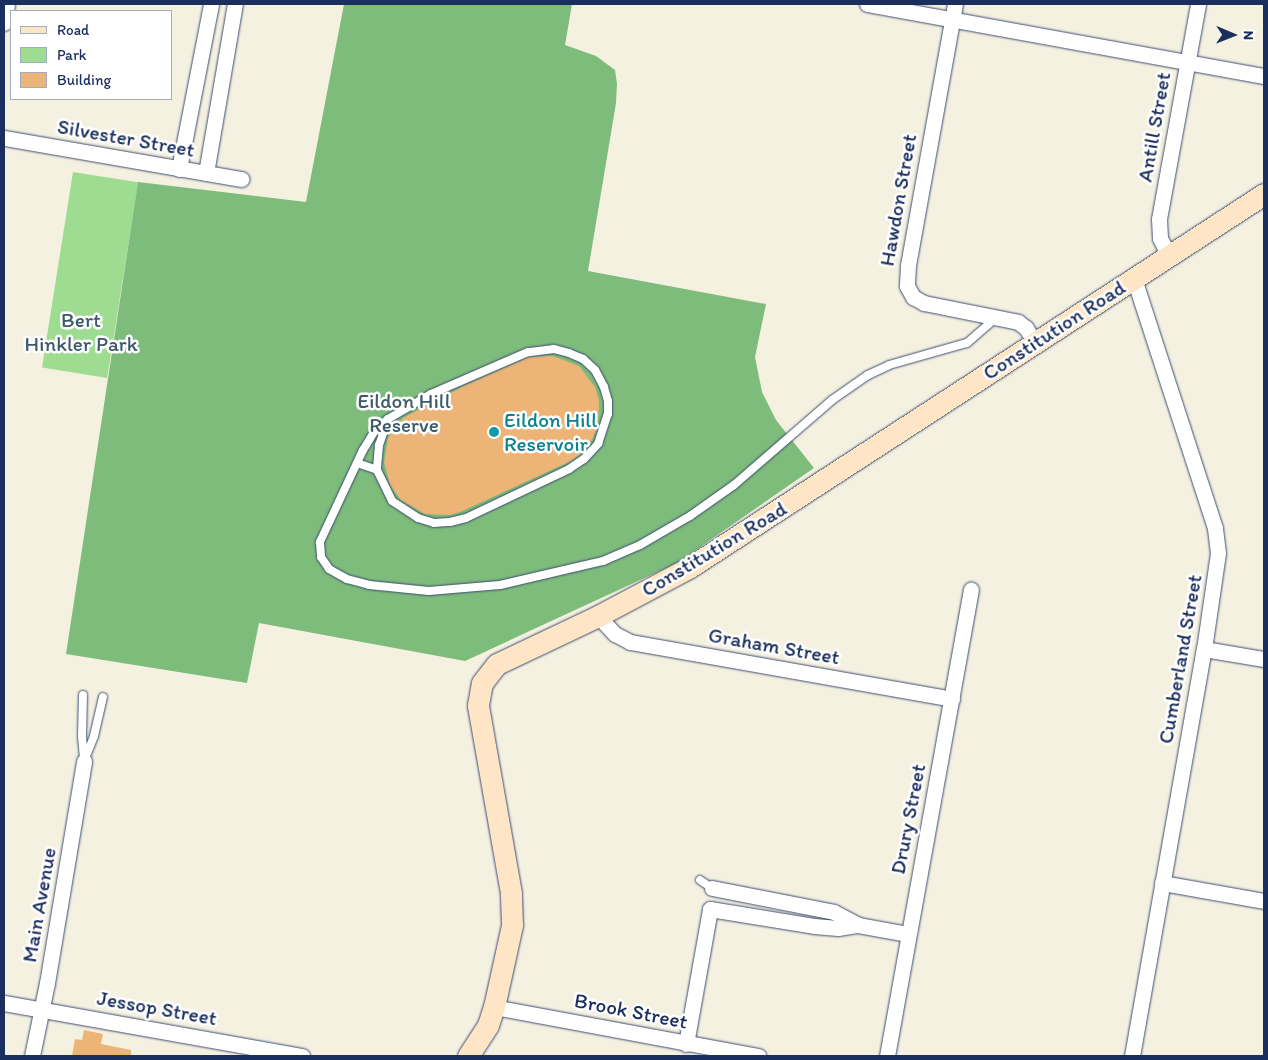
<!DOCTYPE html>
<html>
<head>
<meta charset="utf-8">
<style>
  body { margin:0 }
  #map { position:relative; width:1268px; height:1060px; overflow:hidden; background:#f5f1e1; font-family:Itim,sans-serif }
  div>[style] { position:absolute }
  .green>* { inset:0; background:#9edc91; transform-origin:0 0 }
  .forest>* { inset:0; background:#7ebc7b }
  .building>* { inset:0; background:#edb477 }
  .roads { filter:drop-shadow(0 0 1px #3c4c72) drop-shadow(0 0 1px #3c4c72) }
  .lane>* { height:8px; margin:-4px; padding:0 4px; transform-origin:4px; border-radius:4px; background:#fff }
  .street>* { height:15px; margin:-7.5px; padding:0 7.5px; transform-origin:7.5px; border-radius:7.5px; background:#fff }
  .secondary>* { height:21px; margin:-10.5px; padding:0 10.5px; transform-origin:10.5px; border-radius:10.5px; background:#fde5c5 }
  .dots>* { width:14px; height:14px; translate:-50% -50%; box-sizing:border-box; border:2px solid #fff; border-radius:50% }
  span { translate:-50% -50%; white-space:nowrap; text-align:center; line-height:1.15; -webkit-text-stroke:5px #fff; paint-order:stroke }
  .street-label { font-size:21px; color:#1b2f5e }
  .park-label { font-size:21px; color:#3c5a6b }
  .culture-label { font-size:21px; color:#0d838f }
  .left { translate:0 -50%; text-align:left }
  .frame { position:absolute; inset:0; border:5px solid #1b2f5e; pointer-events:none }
  .legend { position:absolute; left:10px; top:10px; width:162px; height:90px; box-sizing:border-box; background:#fff; border:1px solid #a4acbf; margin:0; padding:6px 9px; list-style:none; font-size:15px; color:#1b2f5e }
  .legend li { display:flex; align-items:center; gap:10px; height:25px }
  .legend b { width:25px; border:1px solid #a4acbf }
  .north { position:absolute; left:1208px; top:10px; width:50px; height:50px; -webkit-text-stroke:4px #fff; paint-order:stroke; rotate:91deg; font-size:14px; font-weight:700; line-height:20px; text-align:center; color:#1b2f5e }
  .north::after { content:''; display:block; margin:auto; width:18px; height:22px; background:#1b2f5e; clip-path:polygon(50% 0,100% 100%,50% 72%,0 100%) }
</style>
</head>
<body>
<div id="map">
  <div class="green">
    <i style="left:73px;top:172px;width:66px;height:198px;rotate:9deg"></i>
  </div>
  <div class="forest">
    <i style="clip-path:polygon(344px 4px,572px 4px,565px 45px,596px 56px,615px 70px,617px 84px,616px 103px,588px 271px,766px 304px,755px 357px,762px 392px,776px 420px,814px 468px,677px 563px,465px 661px,259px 623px,247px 683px,66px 654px,138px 182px,306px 202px)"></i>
  </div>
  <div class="building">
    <i style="clip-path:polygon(553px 356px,579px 366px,595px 387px,599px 400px,598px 425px,593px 438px,582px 453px,571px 461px,460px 512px,450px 515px,425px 514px,401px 500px,390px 485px,384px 462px,388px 438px,403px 418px,464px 386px,529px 357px)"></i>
    <i style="clip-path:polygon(84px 1030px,103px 1034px,101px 1044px,131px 1050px,131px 1056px,72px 1056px,75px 1039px,82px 1040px)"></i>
  </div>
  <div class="roads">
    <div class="lane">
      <i style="left:388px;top:419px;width:28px;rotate:109deg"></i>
      <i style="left:379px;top:445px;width:25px;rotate:95deg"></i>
      <i style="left:377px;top:470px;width:34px;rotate:64deg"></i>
      <i style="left:392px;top:501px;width:31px;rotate:33deg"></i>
      <i style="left:418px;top:518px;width:17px;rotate:17deg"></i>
      <i style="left:434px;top:523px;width:16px;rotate:-4deg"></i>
      <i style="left:450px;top:522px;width:16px;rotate:-14deg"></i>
      <i style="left:466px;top:518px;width:114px;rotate:-25.4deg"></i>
      <i style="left:569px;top:469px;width:18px;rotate:-34deg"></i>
      <i style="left:584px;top:459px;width:21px;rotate:-47deg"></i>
      <i style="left:598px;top:444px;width:32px;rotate:-72deg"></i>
      <i style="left:608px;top:414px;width:13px;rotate:-90deg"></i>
      <i style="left:608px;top:401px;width:15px;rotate:-106deg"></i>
      <i style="left:604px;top:387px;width:19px;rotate:-118deg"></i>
      <i style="left:595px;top:370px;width:16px;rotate:-137deg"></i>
      <i style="left:583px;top:359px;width:15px;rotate:-157deg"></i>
      <i style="left:569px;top:353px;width:16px;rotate:-165deg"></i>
      <i style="left:554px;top:349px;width:26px;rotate:173deg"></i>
      <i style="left:528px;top:352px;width:106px;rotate:156.6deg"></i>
      <i style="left:431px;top:394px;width:50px;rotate:149.8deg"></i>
      <i style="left:388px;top:419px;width:19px;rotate:137deg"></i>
      <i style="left:374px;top:432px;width:21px;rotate:121deg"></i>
      <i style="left:363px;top:450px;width:102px;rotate:115.1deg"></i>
      <i style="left:320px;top:542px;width:15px;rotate:86deg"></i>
      <i style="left:321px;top:557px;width:14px;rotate:56deg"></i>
      <i style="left:329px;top:569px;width:21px;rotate:29deg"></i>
      <i style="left:347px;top:579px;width:23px;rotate:15deg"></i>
      <i style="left:369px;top:585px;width:60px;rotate:5.7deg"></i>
      <i style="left:429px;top:591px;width:71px;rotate:-4.8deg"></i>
      <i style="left:500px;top:585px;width:106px;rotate:-13.1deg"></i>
      <i style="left:603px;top:561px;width:40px;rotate:-23.4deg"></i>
      <i style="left:640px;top:545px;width:58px;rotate:-30.1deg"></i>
      <i style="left:690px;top:516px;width:54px;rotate:-35.2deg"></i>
      <i style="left:734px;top:485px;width:130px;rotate:-40.9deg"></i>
      <i style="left:832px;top:400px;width:44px;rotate:-34.8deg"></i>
      <i style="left:868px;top:375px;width:23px;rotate:-25deg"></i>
      <i style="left:889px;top:365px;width:81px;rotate:-15.8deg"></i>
      <i style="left:967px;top:343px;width:40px;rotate:-41deg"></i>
      <i style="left:357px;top:463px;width:21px;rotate:19deg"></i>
      <i style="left:83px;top:695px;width:41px;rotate:91.4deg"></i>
      <i style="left:82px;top:736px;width:25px;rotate:85deg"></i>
      <i style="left:84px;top:761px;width:27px;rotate:-68deg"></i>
      <i style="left:94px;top:736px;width:40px;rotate:-77deg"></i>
      <i style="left:700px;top:880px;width:14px;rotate:34deg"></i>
    </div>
    <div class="street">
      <i style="left:867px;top:4px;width:403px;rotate:10.3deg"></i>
      <i style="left:955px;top:4px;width:265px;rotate:100.2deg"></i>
      <i style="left:908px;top:265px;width:21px;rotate:93deg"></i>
      <i style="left:907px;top:286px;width:13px;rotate:61deg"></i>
      <i style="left:913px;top:297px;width:13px;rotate:29deg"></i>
      <i style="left:924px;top:303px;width:96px;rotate:11.4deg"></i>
      <i style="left:1018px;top:322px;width:10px;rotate:37deg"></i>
      <i style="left:1026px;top:328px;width:17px;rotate:59deg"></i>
      <i style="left:4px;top:23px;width:19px;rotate:-81deg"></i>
      <i style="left:4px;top:138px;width:241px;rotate:9.8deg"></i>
      <i style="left:179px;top:169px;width:168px;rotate:-79deg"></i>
      <i style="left:206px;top:173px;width:171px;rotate:-80.3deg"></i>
      <i style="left:1169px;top:256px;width:20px;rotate:-117deg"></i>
      <i style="left:1160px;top:238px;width:19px;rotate:-93deg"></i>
      <i style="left:1159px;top:219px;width:219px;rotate:-79.7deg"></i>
      <i style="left:598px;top:616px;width:25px;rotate:47deg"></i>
      <i style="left:615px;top:634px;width:17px;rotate:28deg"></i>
      <i style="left:630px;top:642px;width:327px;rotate:10deg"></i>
      <i style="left:1204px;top:649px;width:61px;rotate:9.5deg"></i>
      <i style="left:1162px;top:883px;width:104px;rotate:10deg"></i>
      <i style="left:712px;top:888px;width:124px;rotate:11.1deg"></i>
      <i style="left:834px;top:912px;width:27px;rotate:28deg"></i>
      <i style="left:4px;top:1003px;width:303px;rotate:10.1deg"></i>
      <i style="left:494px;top:1007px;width:269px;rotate:10.5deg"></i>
      <i style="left:686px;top:1044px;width:137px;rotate:-79.9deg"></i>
      <i style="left:710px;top:909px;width:105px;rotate:9.3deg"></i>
      <i style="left:814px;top:926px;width:24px;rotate:5deg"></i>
      <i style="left:838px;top:928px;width:20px;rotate:-9deg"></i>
      <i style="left:858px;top:925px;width:51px;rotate:10.2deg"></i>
      <i style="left:32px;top:1056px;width:75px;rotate:-78.4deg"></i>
      <i style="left:47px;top:983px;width:225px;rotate:-80.5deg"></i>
      <i style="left:887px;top:1056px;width:474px;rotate:-79.8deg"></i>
      <i style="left:1132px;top:1056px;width:413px;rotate:-80deg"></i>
      <i style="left:1204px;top:649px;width:97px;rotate:-81.7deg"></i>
      <i style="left:1218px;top:553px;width:25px;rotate:-97deg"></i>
      <i style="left:1215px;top:528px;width:263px;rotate:-108deg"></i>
    </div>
    <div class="secondary">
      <i style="left:468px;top:1056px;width:37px;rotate:-57deg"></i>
      <i style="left:488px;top:1025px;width:19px;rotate:-72deg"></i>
      <i style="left:494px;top:1007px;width:84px;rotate:-77.6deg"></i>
      <i style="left:512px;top:925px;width:32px;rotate:-92deg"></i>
      <i style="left:511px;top:893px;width:191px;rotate:-100deg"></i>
      <i style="left:478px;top:705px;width:22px;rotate:-80deg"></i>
      <i style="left:482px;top:683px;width:24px;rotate:-52deg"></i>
      <i style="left:497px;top:664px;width:112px;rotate:-25.4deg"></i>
      <i style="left:598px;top:616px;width:104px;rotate:-28deg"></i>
      <i style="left:690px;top:567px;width:685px;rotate:-33.02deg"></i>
    </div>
  </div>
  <div class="dots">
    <i style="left:494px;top:432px;background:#0f9aa8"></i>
  </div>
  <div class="street-label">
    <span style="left:1154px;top:127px;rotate:-80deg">Antill Street</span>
    <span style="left:126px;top:138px;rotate:10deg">Silvester Street</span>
    <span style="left:898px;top:200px;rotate:-80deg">Hawdon Street</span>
    <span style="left:1054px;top:330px;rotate:-33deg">Constitution Road</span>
    <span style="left:714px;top:549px;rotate:-31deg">Constitution Road</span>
    <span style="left:774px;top:646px;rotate:10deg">Graham Street</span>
    <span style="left:1180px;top:659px;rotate:-80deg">Cumberland Street</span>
    <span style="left:908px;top:819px;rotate:-79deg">Drury Street</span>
    <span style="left:39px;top:905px;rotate:-80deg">Main Avenue</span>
    <span style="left:157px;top:1008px;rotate:10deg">Jessop Street</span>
    <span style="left:631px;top:1011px;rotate:11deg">Brook Street</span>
  </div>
  <div class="park-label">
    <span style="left:81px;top:332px">Bert<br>Hinkler Park</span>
    <span style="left:404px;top:413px">Eildon Hill<br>Reserve</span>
  </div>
  <div class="culture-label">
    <span class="left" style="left:504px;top:432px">Eildon Hill<br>Reservoir</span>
  </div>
  <div class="frame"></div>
  <ul class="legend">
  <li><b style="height:6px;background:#fde5c5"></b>Road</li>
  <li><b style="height:14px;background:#9edc91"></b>Park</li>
  <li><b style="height:14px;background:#edb477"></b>Building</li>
  </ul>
  <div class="north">N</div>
</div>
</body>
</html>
